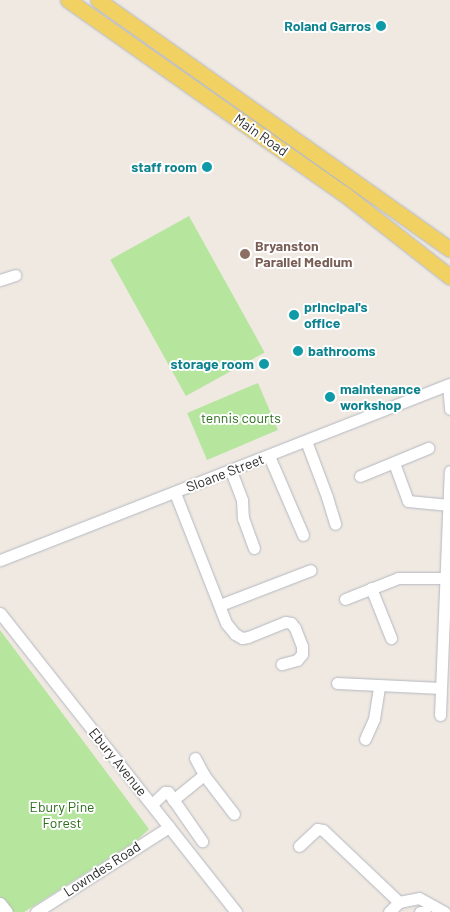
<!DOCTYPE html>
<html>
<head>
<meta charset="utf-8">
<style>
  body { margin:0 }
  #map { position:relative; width:450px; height:912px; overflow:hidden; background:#efe9e1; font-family:Barlow,sans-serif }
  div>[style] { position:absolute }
  .green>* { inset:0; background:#b6e59e; transform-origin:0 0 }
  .roads { filter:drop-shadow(0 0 1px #b4b7c1) drop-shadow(0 0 1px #b4b7c1) }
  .minor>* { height:11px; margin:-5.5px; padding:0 5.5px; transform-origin:5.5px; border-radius:5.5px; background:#fff }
  .major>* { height:15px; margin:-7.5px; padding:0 7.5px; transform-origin:7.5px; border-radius:7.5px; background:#f2d163 }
  .dots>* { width:14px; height:14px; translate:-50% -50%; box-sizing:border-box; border:2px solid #fff; border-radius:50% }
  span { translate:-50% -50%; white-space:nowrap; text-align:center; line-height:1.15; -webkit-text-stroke:4px #fff; paint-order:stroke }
  .culture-label { font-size:14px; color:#0d838f; font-weight:700 }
  .right { translate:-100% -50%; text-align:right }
  .left { translate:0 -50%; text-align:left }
  .street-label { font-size:14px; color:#2e2e2e }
  .education-label { font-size:14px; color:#785e54; font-weight:700 }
  .park-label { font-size:14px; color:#2c6e1b }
</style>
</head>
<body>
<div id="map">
  <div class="green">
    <i style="left:189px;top:216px;width:156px;height:90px;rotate:61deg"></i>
    <i style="left:258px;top:383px;width:51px;height:77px;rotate:67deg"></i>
    <i style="clip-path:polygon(0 630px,149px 829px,136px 841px,24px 912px,5px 912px,0 906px)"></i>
  </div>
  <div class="roads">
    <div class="minor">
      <i style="left:0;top:280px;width:16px;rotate:-18deg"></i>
      <i style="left:448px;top:385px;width:24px;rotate:85deg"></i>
      <i style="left:306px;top:441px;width:60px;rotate:69.4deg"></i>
      <i style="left:327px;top:497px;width:28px;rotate:73deg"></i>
      <i style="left:269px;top:456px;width:86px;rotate:66.7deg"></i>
      <i style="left:394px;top:463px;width:40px;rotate:69.8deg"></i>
      <i style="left:408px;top:501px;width:41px;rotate:5.6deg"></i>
      <i style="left:231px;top:471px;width:31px;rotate:69deg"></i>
      <i style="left:242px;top:500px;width:18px;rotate:87deg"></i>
      <i style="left:243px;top:518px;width:32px;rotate:70deg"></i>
      <i style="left:360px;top:476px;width:74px;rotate:-22.4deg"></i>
      <i style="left:175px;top:493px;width:140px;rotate:68.6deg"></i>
      <i style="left:226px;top:623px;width:14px;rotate:51deg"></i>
      <i style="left:235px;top:634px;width:8px;rotate:30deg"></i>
      <i style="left:242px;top:638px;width:6px;rotate:-9deg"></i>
      <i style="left:248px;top:637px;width:40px;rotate:-22deg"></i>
      <i style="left:285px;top:622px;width:6px;rotate:9deg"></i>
      <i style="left:291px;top:623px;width:6px;rotate:51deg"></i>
      <i style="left:295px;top:628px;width:19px;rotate:69deg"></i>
      <i style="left:302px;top:646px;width:8px;rotate:90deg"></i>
      <i style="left:302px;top:654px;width:8px;rotate:130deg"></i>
      <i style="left:297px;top:660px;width:16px;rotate:165deg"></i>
      <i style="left:0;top:560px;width:483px;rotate:-21.4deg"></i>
      <i style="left:371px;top:588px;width:54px;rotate:68.2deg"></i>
      <i style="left:345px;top:599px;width:57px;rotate:-21.6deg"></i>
      <i style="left:398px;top:578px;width:49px"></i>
      <i style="left:220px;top:605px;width:97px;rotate:-21deg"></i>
      <i style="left:0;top:613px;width:381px;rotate:51.7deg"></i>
      <i style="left:337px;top:683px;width:104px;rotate:2.8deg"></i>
      <i style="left:440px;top:715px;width:244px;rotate:-87.7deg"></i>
      <i style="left:365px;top:739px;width:22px;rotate:-66deg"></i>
      <i style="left:374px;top:719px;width:33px;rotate:-81deg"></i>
      <i style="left:195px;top:758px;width:19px;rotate:62deg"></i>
      <i style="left:204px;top:775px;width:49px;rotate:52.4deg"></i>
      <i style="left:173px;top:800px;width:40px;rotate:-39deg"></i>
      <i style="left:152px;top:804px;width:18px;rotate:-43deg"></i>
      <i style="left:165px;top:792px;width:3px"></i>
      <i style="left:168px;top:792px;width:60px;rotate:55.2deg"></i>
      <i style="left:299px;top:846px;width:25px;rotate:-43deg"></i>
      <i style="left:317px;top:829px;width:6px;rotate:9deg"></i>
      <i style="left:323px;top:830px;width:105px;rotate:43.5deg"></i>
      <i style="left:399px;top:902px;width:20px;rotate:-11deg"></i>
      <i style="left:419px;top:898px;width:29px;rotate:29deg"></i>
      <i style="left:0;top:903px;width:11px;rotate:52deg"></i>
      <i style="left:36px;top:912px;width:158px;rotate:-32.6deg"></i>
      <i style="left:389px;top:912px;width:14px;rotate:-45deg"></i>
      <i style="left:420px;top:912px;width:5px"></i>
    </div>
    <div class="major">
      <i style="left:68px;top:0;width:336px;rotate:35.1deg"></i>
      <i style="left:343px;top:193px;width:136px;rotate:38.1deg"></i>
      <i style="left:98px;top:0;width:431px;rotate:35.3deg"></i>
    </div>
  </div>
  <div class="dots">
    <i style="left:381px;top:26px;background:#0f9aa8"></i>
    <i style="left:207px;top:167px;background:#0f9aa8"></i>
    <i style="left:245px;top:254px;background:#8d6e63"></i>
    <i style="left:294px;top:315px;background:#0f9aa8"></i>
    <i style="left:298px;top:351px;background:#0f9aa8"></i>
    <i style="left:264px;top:364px;background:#0f9aa8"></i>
    <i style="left:330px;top:397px;background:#0f9aa8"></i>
  </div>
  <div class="culture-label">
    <span class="right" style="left:371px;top:26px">Roland Garros</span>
    <span class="right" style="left:197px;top:167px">staff room</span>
    <span class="left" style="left:304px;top:315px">principal's<br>office</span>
    <span class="left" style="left:308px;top:351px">bathrooms</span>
    <span class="right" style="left:254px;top:364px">storage room</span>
    <span class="left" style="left:340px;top:397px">maintenance<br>workshop</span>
  </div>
  <div class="street-label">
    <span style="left:261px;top:135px;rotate:35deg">Main Road</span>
    <span style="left:225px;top:473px;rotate:-21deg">Sloane Street</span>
    <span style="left:118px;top:762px;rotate:51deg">Ebury Avenue</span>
    <span style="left:102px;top:869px;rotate:-33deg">Lowndes Road</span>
  </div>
  <div class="education-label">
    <span class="left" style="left:255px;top:254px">Bryanston<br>Parallel Medium</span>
  </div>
  <div class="park-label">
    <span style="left:241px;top:418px">tennis courts</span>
    <span style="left:62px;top:815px">Ebury Pine<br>Forest</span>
  </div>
</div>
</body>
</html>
